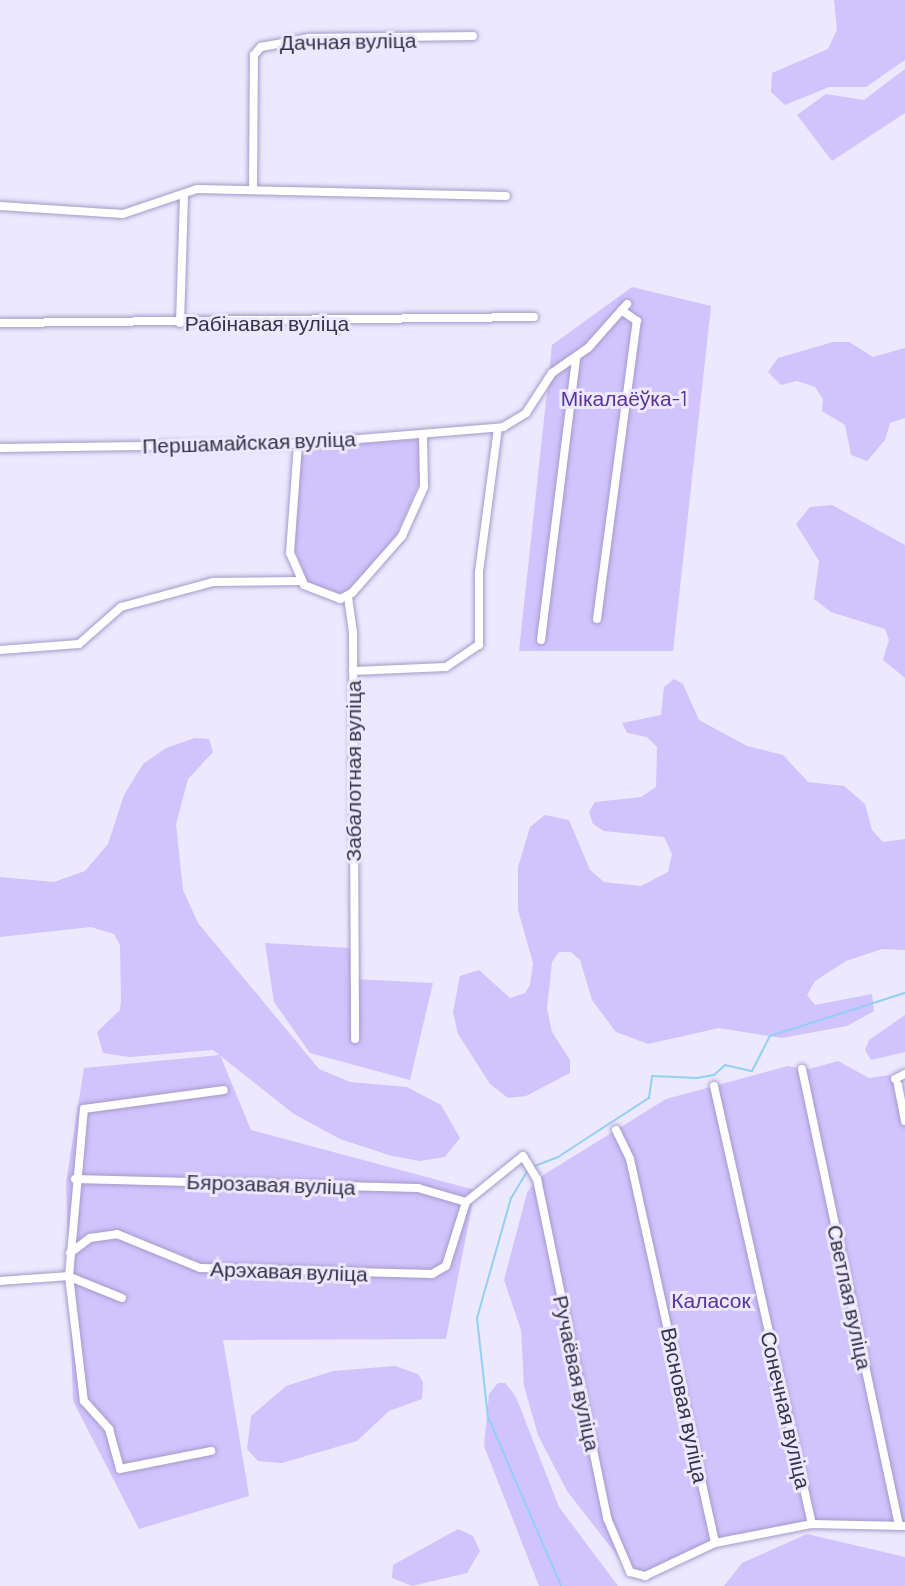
<!DOCTYPE html>
<html>
<head>
<meta charset="utf-8">
<style>
  body { margin:0 }
  #map { position:relative; width:905px; height:1586px; overflow:hidden; background:#ece8fd; font-family:Barlow,sans-serif }
  div>[style] { position:absolute }
  .green>* { inset:0; background:#d1c3fd }
  .stream>* { height:2px; margin:-1px; padding:0 1px; transform-origin:1px; border-radius:1px; background:#94cff4 }
  .roads { filter:drop-shadow(0 0 2px #a599c9) drop-shadow(0 0 2px #a599c9) }
  .minor>* { height:8px; margin:-4px; padding:0 4px; transform-origin:4px; border-radius:4px; background:#fff }
  span { translate:-50% -50%; white-space:nowrap; text-align:center; line-height:1.15; -webkit-text-stroke:6px #ece8fd; paint-order:stroke }
  .street-label { font-size:21px; color:#373246 }
  .park-label { font-size:21px; color:#5b339d }
</style>
</head>
<body>
<div id="map">
  <div class="green">
    <i style="clip-path:polygon(834px 0,905px 0,905px 60px,866px 87px,829px 87px,785px 105px,771px 92px,772px 73px,828px 49px,837px 30px)"></i>
    <i style="clip-path:polygon(905px 69px,905px 113px,832px 161px,797px 115px,826px 94px,864px 100px)"></i>
    <i style="clip-path:polygon(632px 287px,711px 306px,673px 651px,519px 651px,552px 345px)"></i>
    <i style="clip-path:polygon(833px 342px,849px 342px,873px 357px,905px 348px,905px 418px,890px 423px,885px 440px,867px 461px,851px 455px,845px 425px,822px 411px,823px 399px,815px 387px,797px 381px,781px 385px,768px 372px,778px 358px)"></i>
    <i style="clip-path:polygon(421px 439px,421px 479px,391px 548px,343px 594px,309px 586px,292px 542px,301px 448px)"></i>
    <i style="clip-path:polygon(832px 505px,905px 545px,905px 678px,883px 660px,889px 640px,885px 629px,831px 612px,814px 599px,819px 561px,796px 524px,810px 507px)"></i>
    <i style="clip-path:polygon(674px 679px,683px 684px,699px 720px,747px 746px,783px 755px,808px 782px,844px 786px,865px 804px,872px 830px,883px 842px,905px 839px,905px 950px,882px 949px,846px 961px,815px 981px,807px 995px,815px 1005px,872px 994px,874px 1011px,847px 1026px,782px 1038px,719px 1028px,648px 1044px,616px 1032px,592px 1000px,580px 960px,571px 952px,559px 952px,552px 962px,547px 1008px,552px 1032px,570px 1060px,570px 1073px,526px 1096px,508px 1098px,490px 1084px,458px 1034px,453px 1012px,460px 976px,479px 970px,510px 998px,525px 993px,530px 985px,533px 963px,518px 910px,518px 867px,530px 827px,545px 815px,569px 820px,590px 870px,604px 882px,641px 886px,668px 872px,672px 854px,664px 837px,604px 831px,593px 824px,589px 812px,595px 802px,641px 797px,656px 787px,657px 747px,647px 737px,627px 733px,622px 723px,661px 715px,664px 687px)"></i>
    <i style="clip-path:polygon(195px 738px,209px 739px,213px 752px,188px 779px,176px 824px,183px 890px,198px 923px,319px 1069px,350px 1082px,407px 1087px,441px 1105px,460px 1138px,445px 1157px,420px 1161px,392px 1156px,340px 1139px,294px 1114px,213px 1050px,130px 1057px,103px 1053px,97px 1032px,120px 1010px,121px 1000px,120px 945px,114px 934px,91px 927px,0 937px,0 877px,54px 882px,85px 871px,108px 844px,124px 795px,143px 764px,166px 748px)"></i>
    <i style="clip-path:polygon(265px 943px,350px 948px,353px 979px,433px 983px,410px 1080px,310px 1053px,274px 1002px)"></i>
    <i style="clip-path:polygon(905px 1015px,905px 1052px,871px 1060px,865px 1050px,869px 1040px)"></i>
    <i style="clip-path:polygon(220px 1055px,251px 1130px,475px 1190px,446px 1339px,223px 1340px,249px 1496px,139px 1529px,73px 1401px,66px 1183px,84px 1068px)"></i>
    <i style="clip-path:polygon(838px 1061px,869px 1078px,890px 1075px,905px 1117px,905px 1526px,817px 1523px,735px 1538px,649px 1575px,630px 1572px,567px 1491px,538px 1435px,524px 1386px,521px 1330px,504px 1280px,527px 1193px,537px 1179px,666px 1099px,788px 1066px,806px 1070px)"></i>
    <i style="clip-path:polygon(395px 1366px,418px 1374px,423px 1382px,422px 1399px,389px 1411px,357px 1441px,282px 1463px,258px 1461px,247px 1449px,251px 1416px,286px 1386px,333px 1371px)"></i>
    <i style="clip-path:polygon(505px 1383px,516px 1397px,559px 1507px,618px 1586px,539px 1586px,484px 1446px,489px 1394px,498px 1383px)"></i>
    <i style="clip-path:polygon(458px 1529px,473px 1536px,480px 1551px,467px 1573px,412px 1586px,392px 1578px,393px 1565px)"></i>
    <i style="clip-path:polygon(807px 1534px,905px 1557px,905px 1586px,724px 1586px,742px 1563px)"></i>
  </div>
  <div class="stream">
    <i style="left:532px;top:1167px;width:28px;rotate:-21deg"></i>
    <i style="left:558px;top:1157px;width:108px;rotate:-33deg"></i>
    <i style="left:649px;top:1098px;width:22px;rotate:-82deg"></i>
    <i style="left:652px;top:1076px;width:45px;rotate:2.5deg"></i>
    <i style="left:697px;top:1078px;width:17px;rotate:-10deg"></i>
    <i style="left:714px;top:1075px;width:15px;rotate:-42deg"></i>
    <i style="left:725px;top:1065px;width:28px;rotate:13deg"></i>
    <i style="left:752px;top:1071px;width:39px;rotate:-63deg"></i>
    <i style="left:770px;top:1036px;width:142px;rotate:-17.7deg"></i>
    <i style="left:528px;top:1170px;width:33px;rotate:121deg"></i>
    <i style="left:511px;top:1198px;width:125px;rotate:105.8deg"></i>
    <i style="left:477px;top:1318px;width:100px;rotate:83.7deg"></i>
    <i style="left:488px;top:1417px;width:184px;rotate:66.6deg"></i>
  </div>
  <div class="roads">
    <div class="minor">
      <i style="left:253px;top:189px;width:134px;rotate:-89.6deg"></i>
      <i style="left:254px;top:55px;width:11px;rotate:-49deg"></i>
      <i style="left:261px;top:47px;width:49px;rotate:-10.6deg"></i>
      <i style="left:309px;top:38px;width:164px;rotate:-0.7deg"></i>
      <i style="left:0;top:206px;width:123px;rotate:3.7deg"></i>
      <i style="left:123px;top:214px;width:78px;rotate:-18.7deg"></i>
      <i style="left:197px;top:189px;width:309px;rotate:1.3deg"></i>
      <i style="left:0;top:323px;width:534px;rotate:-0.64deg"></i>
      <i style="left:180px;top:323px;width:129px;rotate:-88.2deg"></i>
      <i style="left:298px;top:444px;width:109px;rotate:94.2deg"></i>
      <i style="left:290px;top:553px;width:35px;rotate:66deg"></i>
      <i style="left:304px;top:585px;width:39px;rotate:21deg"></i>
      <i style="left:340px;top:599px;width:13px;rotate:-27deg"></i>
      <i style="left:352px;top:593px;width:76px;rotate:-48.7deg"></i>
      <i style="left:402px;top:536px;width:54px;rotate:-65.8deg"></i>
      <i style="left:424px;top:487px;width:52px;rotate:-91.1deg"></i>
      <i style="left:0;top:448px;width:298px;rotate:-0.8deg"></i>
      <i style="left:298px;top:444px;width:206px;rotate:-4.7deg"></i>
      <i style="left:503px;top:427px;width:27px;rotate:-31deg"></i>
      <i style="left:526px;top:413px;width:48px;rotate:-57deg"></i>
      <i style="left:552px;top:373px;width:44px;rotate:-34.8deg"></i>
      <i style="left:588px;top:348px;width:59px;rotate:-48.4deg"></i>
      <i style="left:348px;top:597px;width:35px;rotate:82deg"></i>
      <i style="left:353px;top:632px;width:407px;rotate:89.7deg"></i>
      <i style="left:597px;top:619px;width:301px;rotate:-82.4deg"></i>
      <i style="left:637px;top:321px;width:19px;rotate:-145deg"></i>
      <i style="left:541px;top:640px;width:285px;rotate:-82.9deg"></i>
      <i style="left:0;top:650px;width:79px;rotate:-4.3deg"></i>
      <i style="left:79px;top:644px;width:56px;rotate:-41.4deg"></i>
      <i style="left:121px;top:607px;width:95px;rotate:-15.2deg"></i>
      <i style="left:213px;top:582px;width:87px;rotate:-0.7deg"></i>
      <i style="left:353px;top:671px;width:93px;rotate:-2.5deg"></i>
      <i style="left:446px;top:667px;width:40px;rotate:-34deg"></i>
      <i style="left:479px;top:645px;width:73px;rotate:-90deg"></i>
      <i style="left:479px;top:572px;width:145px;rotate:-82.5deg"></i>
      <i style="left:802px;top:1069px;width:467px;rotate:78deg"></i>
      <i style="left:895px;top:1079px;width:11px;rotate:-27deg"></i>
      <i style="left:898px;top:1085px;width:37px;rotate:79deg"></i>
      <i style="left:714px;top:1086px;width:449px;rotate:77.4deg"></i>
      <i style="left:616px;top:1130px;width:32px;rotate:64deg"></i>
      <i style="left:630px;top:1159px;width:393px;rotate:77.5deg"></i>
      <i style="left:75px;top:1179px;width:343px;rotate:1.5deg"></i>
      <i style="left:418px;top:1188px;width:50px;rotate:16.3deg"></i>
      <i style="left:70px;top:1253px;width:25px;rotate:-37deg"></i>
      <i style="left:90px;top:1238px;width:27px;rotate:-8deg"></i>
      <i style="left:117px;top:1234px;width:90px;rotate:22.3deg"></i>
      <i style="left:200px;top:1268px;width:232px;rotate:1.5deg"></i>
      <i style="left:432px;top:1274px;width:16px;rotate:-30deg"></i>
      <i style="left:446px;top:1266px;width:67px;rotate:-72.6deg"></i>
      <i style="left:466px;top:1202px;width:73px;rotate:-38.9deg"></i>
      <i style="left:523px;top:1156px;width:27px;rotate:59deg"></i>
      <i style="left:537px;top:1179px;width:346px;rotate:78.3deg"></i>
      <i style="left:607px;top:1518px;width:59px;rotate:66.9deg"></i>
      <i style="left:630px;top:1572px;width:16px;rotate:15deg"></i>
      <i style="left:645px;top:1576px;width:77px;rotate:-25.2deg"></i>
      <i style="left:715px;top:1543px;width:99px;rotate:-11.1deg"></i>
      <i style="left:812px;top:1524px;width:93px;rotate:1.2deg"></i>
      <i style="left:69px;top:1276px;width:168px;rotate:-84.9deg"></i>
      <i style="left:84px;top:1109px;width:141px;rotate:-7.7deg"></i>
      <i style="left:69px;top:1276px;width:126px;rotate:83.2deg"></i>
      <i style="left:84px;top:1401px;width:38px;rotate:48deg"></i>
      <i style="left:109px;top:1429px;width:41px;rotate:74.6deg"></i>
      <i style="left:120px;top:1469px;width:93px;rotate:-11.2deg"></i>
      <i style="left:70px;top:1277px;width:56px;rotate:22deg"></i>
      <i style="left:0;top:1281px;width:69px;rotate:-4.1deg"></i>
    </div>
  </div>
  <div class="street-label">
    <span style="left:348px;top:41px;rotate:-1deg">Дачная вуліца</span>
    <span style="left:267px;top:323px">Рабінавая вуліца</span>
    <span style="left:249px;top:442px;rotate:-2deg">Першамайская вуліца</span>
    <span style="left:353px;top:771px;rotate:-90deg">Забалотная вуліца</span>
    <span style="left:271px;top:1184px;rotate:2deg">Бярозавая вуліца</span>
    <span style="left:289px;top:1271px;rotate:2deg">Арэхавая вуліца</span>
    <span style="left:850px;top:1297px;rotate:78deg">Светлая вуліца</span>
    <span style="left:577px;top:1373px;rotate:78deg">Ручаёвая вуліца</span>
    <span style="left:685px;top:1405px;rotate:78deg">Вясновая вуліца</span>
    <span style="left:786px;top:1410px;rotate:77deg">Сонечная вуліца</span>
  </div>
  <div class="park-label">
    <span style="left:624px;top:398px">Мікалаёўка-1</span>
    <span style="left:711px;top:1300px">Каласок</span>
  </div>
</div>
</body>
</html>
